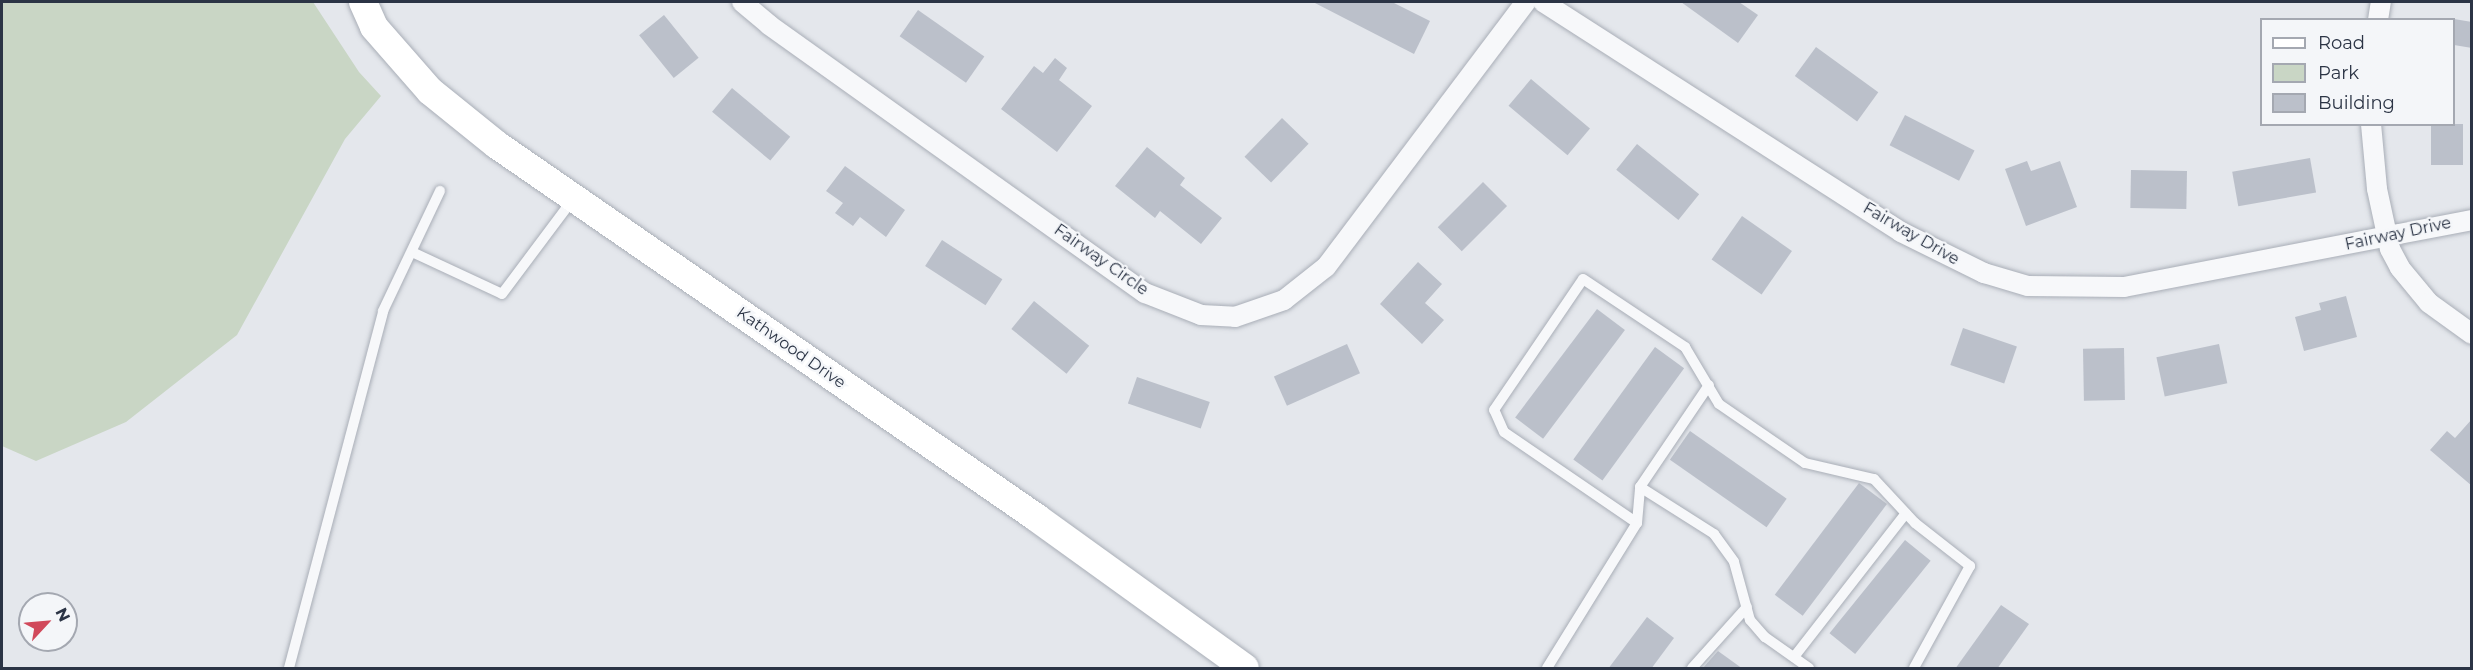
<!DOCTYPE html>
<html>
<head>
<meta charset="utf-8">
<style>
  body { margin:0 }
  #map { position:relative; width:2473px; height:670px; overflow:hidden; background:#e4e7ec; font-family:Montserrat,sans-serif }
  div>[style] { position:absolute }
  .green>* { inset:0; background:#c9d6c5 }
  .building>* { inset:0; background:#bbc0ca; transform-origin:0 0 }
  .roads { filter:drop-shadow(0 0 2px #a9aeb7) drop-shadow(0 0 2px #a9aeb7) }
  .lane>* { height:10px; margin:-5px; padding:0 5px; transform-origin:5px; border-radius:5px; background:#f7f8fa }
  .street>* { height:20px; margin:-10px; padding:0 10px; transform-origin:10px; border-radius:10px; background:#f7f8fa }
  .secondary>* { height:28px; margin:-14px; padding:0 14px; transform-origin:14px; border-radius:14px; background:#fff }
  span { translate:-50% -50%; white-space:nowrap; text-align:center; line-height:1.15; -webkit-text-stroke:4.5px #f4f6f9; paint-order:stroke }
  .street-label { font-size:16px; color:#2b3445 }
  .frame { position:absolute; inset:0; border:3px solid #2b3445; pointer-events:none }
  .legend { position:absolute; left:2260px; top:18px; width:195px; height:108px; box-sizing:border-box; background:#f4f6f9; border:2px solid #a4a8b1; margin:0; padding:8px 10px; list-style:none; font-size:18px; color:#2b3445 }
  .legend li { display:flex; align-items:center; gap:12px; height:30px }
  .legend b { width:30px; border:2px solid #a4a8b1 }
  .north { position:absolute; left:18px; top:592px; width:60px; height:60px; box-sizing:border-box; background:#f4f6f9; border:2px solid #a4a8b1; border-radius:50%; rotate:64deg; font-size:16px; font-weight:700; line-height:24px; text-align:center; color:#2b3445 }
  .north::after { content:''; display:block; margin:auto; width:21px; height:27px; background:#d1495b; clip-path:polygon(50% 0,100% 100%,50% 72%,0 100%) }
</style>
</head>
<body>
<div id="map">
  <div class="green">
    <i style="clip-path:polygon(2px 2px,313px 2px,359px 72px,381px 96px,345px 139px,237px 335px,126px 422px,36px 461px,2px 446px)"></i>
  </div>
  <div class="building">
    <i style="clip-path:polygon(1313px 2px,1392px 2px,1430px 21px,1414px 54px)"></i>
    <i style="clip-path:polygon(1681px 2px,1739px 2px,1758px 15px,1738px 43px)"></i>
    <i style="left:918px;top:10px;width:81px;height:32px;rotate:35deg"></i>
    <i style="left:664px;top:15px;width:55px;height:32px;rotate:51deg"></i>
    <i style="clip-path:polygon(2454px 19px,2472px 22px,2472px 48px,2454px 45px)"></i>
    <i style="left:1816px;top:47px;width:77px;height:36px;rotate:36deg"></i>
    <i style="clip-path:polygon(1055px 58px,1067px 68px,1059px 80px,1092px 106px,1057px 152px,1001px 109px,1034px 66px,1043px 73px)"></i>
    <i style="left:1531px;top:79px;width:77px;height:35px;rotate:40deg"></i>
    <i style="left:732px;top:88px;width:76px;height:31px;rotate:40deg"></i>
    <i style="left:1905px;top:115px;width:78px;height:34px;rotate:27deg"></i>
    <i style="left:1282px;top:118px;width:37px;height:54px;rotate:44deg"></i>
    <i style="left:2431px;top:124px;width:32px;height:41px"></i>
    <i style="left:1637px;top:144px;width:80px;height:33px;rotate:39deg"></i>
    <i style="clip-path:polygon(1147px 147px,1185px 178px,1180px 185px,1222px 218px,1201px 244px,1160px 211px,1155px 218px,1115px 186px)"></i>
    <i style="left:2310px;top:158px;width:35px;height:79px;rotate:80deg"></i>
    <i style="clip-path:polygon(2027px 161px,2031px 171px,2060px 161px,2077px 207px,2026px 226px,2005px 169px)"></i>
    <i style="clip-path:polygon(845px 166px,905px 210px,886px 237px,860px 217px,853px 226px,835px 213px,843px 203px,826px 191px)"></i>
    <i style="left:2131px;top:170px;width:56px;height:38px;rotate:1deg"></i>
    <i style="left:1483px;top:182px;width:34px;height:64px;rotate:45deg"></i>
    <i style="left:1742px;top:216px;width:61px;height:53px;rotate:35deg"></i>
    <i style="left:942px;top:240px;width:72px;height:31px;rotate:33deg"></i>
    <i style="clip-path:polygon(1418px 262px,1442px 284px,1425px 303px,1444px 320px,1422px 344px,1380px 304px)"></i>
    <i style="clip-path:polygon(2346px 296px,2357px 337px,2304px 351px,2295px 317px,2321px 310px,2319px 303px)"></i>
    <i style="left:1034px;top:301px;width:71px;height:36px;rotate:39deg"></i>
    <i style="left:1597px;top:309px;width:35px;height:136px;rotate:37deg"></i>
    <i style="left:1963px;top:328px;width:57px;height:39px;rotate:19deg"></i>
    <i style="left:1347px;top:344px;width:32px;height:80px;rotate:66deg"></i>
    <i style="left:2219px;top:344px;width:40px;height:64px;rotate:78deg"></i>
    <i style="left:1655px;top:347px;width:36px;height:139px;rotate:36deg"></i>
    <i style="left:2124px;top:348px;width:52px;height:41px;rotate:89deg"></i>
    <i style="left:1137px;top:377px;width:77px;height:28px;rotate:19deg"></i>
    <i style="clip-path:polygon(2472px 419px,2472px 486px,2430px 450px,2447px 431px,2455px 438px)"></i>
    <i style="left:1690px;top:431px;width:118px;height:35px;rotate:35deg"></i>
    <i style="left:1859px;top:483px;width:35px;height:140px;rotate:37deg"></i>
    <i style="left:1905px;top:540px;width:33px;height:120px;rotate:39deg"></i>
    <i style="clip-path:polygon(2001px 605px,2029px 624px,1997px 669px,1955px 669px)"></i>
    <i style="clip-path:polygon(1647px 617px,1674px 638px,1651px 669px,1608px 669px)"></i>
    <i style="clip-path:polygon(1718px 651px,1743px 669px,1702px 669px)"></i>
  </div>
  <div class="roads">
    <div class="lane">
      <i style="left:412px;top:252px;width:99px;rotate:25deg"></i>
      <i style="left:502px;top:294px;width:119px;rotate:-53.2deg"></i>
      <i style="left:1640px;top:487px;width:123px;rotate:-55.9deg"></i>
      <i style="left:1637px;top:523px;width:161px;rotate:-145.6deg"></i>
      <i style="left:1504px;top:432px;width:24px;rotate:-114deg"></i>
      <i style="left:1494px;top:410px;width:158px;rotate:-55.8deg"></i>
      <i style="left:1583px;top:279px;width:123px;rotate:33.7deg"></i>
      <i style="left:1685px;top:347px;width:66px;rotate:59.2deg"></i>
      <i style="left:1719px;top:404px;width:104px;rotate:34.5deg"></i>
      <i style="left:1805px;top:463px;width:71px;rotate:13.1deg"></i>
      <i style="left:1874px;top:479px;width:60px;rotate:47deg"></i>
      <i style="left:1915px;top:523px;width:70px;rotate:38deg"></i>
      <i style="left:1970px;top:566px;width:116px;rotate:118.8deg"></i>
      <i style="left:1794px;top:657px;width:182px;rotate:-52.1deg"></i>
      <i style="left:289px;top:668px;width:369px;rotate:-75.2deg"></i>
      <i style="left:383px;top:311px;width:133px;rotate:-64.6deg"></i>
      <i style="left:1547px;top:668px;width:171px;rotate:-58.2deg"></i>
      <i style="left:1637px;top:523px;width:36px;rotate:-85deg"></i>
      <i style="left:1640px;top:487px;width:88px;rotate:32.4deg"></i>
      <i style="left:1714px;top:534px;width:34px;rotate:54deg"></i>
      <i style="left:1734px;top:562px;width:60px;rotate:74.6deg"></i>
      <i style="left:1750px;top:620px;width:23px;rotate:49deg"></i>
      <i style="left:1765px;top:637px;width:54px;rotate:35.2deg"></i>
      <i style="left:1692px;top:668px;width:82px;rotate:-48deg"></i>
    </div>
    <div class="street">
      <i style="left:742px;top:2px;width:35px;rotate:40deg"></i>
      <i style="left:769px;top:25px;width:462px;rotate:35.5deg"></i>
      <i style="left:1145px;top:293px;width:60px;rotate:21.4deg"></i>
      <i style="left:1201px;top:315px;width:34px;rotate:3deg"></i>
      <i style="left:1235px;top:317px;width:52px;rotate:-19.1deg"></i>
      <i style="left:1284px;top:300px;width:53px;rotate:-38.2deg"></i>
      <i style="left:1326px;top:267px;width:332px;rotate:-53deg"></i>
      <i style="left:1543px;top:2px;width:426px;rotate:32.7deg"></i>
      <i style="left:1901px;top:232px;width:93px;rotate:26.3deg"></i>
      <i style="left:1984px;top:273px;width:46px;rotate:16.5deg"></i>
      <i style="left:2028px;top:286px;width:96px;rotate:0.6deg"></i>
      <i style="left:2124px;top:287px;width:354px;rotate:-10.9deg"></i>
      <i style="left:2378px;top:20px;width:18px;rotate:-81deg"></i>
      <i style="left:2371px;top:124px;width:65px;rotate:84.7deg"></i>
      <i style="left:2377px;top:189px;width:61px;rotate:77.8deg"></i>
      <i style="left:2390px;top:249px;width:21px;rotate:62deg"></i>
      <i style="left:2400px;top:268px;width:45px;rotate:50.4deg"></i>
      <i style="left:2429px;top:303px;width:53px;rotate:35.8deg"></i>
    </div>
    <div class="secondary">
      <i style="left:363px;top:2px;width:27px;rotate:66deg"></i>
      <i style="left:374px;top:27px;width:85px;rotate:48.8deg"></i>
      <i style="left:430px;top:91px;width:86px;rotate:38.9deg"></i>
      <i style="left:497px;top:145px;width:656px;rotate:34.63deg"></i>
      <i style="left:1037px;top:518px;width:256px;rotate:35.8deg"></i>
    </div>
  </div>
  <div class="street-label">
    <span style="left:1911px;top:234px;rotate:30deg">Fairway Drive</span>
    <span style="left:2398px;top:234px;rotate:-12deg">Fairway Drive</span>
    <span style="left:1101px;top:260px;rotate:35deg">Fairway Circle</span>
    <span style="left:791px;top:348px;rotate:35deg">Kathwood Drive</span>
  </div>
  <div class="frame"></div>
  <ul class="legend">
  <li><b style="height:8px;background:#fff"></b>Road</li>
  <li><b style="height:16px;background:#c9d6c5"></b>Park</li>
  <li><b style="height:16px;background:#bbc0ca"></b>Building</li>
  </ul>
  <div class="north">N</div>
</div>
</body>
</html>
